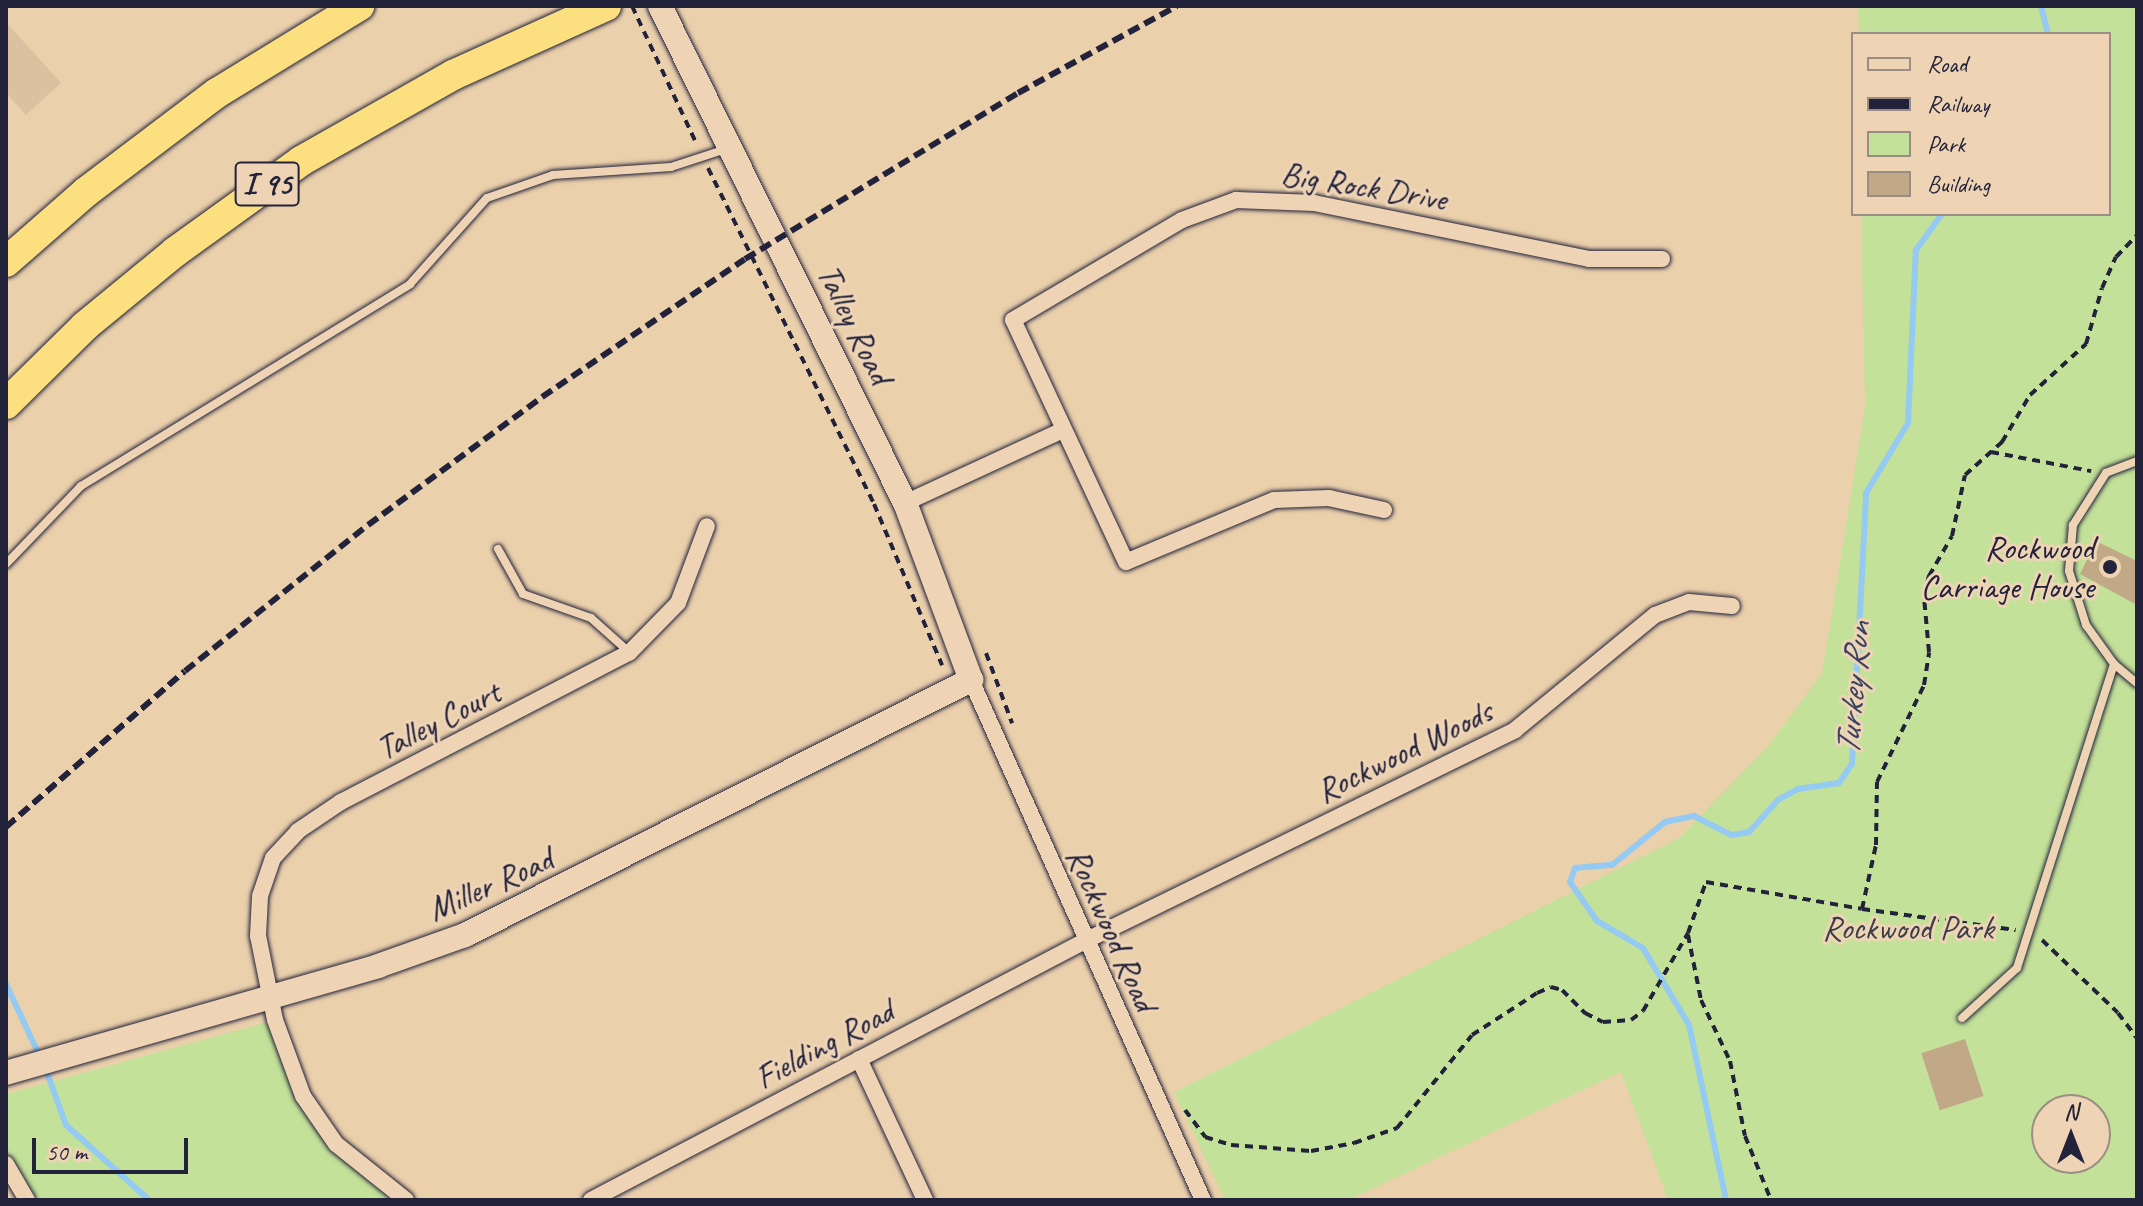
<!DOCTYPE html>
<html>
<head>
<meta charset="utf-8">
<style>
  body { margin:0 }
  #map { position:relative; width:2143px; height:1206px; overflow:hidden; background:#ebd0ac; font-family:Caveat,sans-serif }
  div>[style] { position:absolute }
  .built>* { inset:0; background:#dac19f }
  .green>* { inset:0; background:#c4e199 }
  .stream>* { height:6px; margin:-3px; padding:0 3px; transform-origin:3px; border-radius:3px; background:#95caf3 }
  .building>* { inset:0; background:#c1a886; transform-origin:0 0 }
  .path>* { height:4px; margin-top:-2px; transform-origin:0; background:repeating-linear-gradient(90deg,#22223b 0 8px,transparent 0 14px) }
  .roads { filter:drop-shadow(0 0 2px #22223b) drop-shadow(0 0 2px #22223b) }
  .lane>* { height:8px; margin:-4px; padding:0 4px; transform-origin:4px; border-radius:4px; background:#eed4b5 }
  .street>* { height:16px; margin:-8px; padding:0 8px; transform-origin:8px; border-radius:8px; background:#eed4b5 }
  .secondary>* { height:24px; margin:-12px; padding:0 12px; transform-origin:12px; border-radius:12px; background:#eed4b5 }
  .highway>* { height:30px; margin:-15px; padding:0 15px; transform-origin:15px; border-radius:15px; background:#fce080 }
  .rail>* { height:6px; margin-top:-3px; transform-origin:0; background:repeating-linear-gradient(90deg,#22223b 0 12px,transparent 0 18px) }
  .dots>* { width:22px; height:22px; translate:-50% -50%; box-sizing:border-box; border:4px solid #eed4b5; border-radius:50% }
  span { translate:-50% -50%; white-space:nowrap; text-align:center; line-height:1.15; -webkit-text-stroke:6px #eed4b5; paint-order:stroke }
  .shield-label span { padding:2px 6px; background:#eed4b5; border:2px solid; border-radius:6px; -webkit-text-stroke-width:0 }
  .shield-label { font-size:32px; color:#22223b; font-weight:700 }
  .street-label { font-size:34px; color:#22223b }
  .poi-label { font-size:34px; color:#22223b }
  .right { translate:-100% -50%; text-align:right }
  .park-label { font-size:34px; color:#3a3f49 }
  .water-label { font-size:36px; color:#394460; font-style:italic }
  .frame { position:absolute; inset:0; border:8px solid #22223b; pointer-events:none }
  .legend { position:absolute; left:1851px; top:32px; width:260px; height:184px; box-sizing:border-box; background:#eed4b5; border:2px solid #9c8d84; margin:0; padding:10px 14px; list-style:none; font-size:24px; color:#22223b }
  .legend li { display:flex; align-items:center; gap:16px; height:40px }
  .legend b { width:40px; border:2px solid #9c8d84 }
  .north { position:absolute; left:2031px; top:1094px; width:80px; height:80px; box-sizing:border-box; background:#eed4b5; border:2px solid #9c8d84; border-radius:50%; rotate:0deg; font-size:22px; font-weight:700; line-height:32px; text-align:center; color:#22223b }
  .north::after { content:''; display:block; margin:auto; width:28px; height:36px; background:#22223b; clip-path:polygon(50% 0,100% 100%,50% 72%,0 100%) }
  .scale { position:absolute; left:32px; top:1138px; width:156px; height:36px; box-sizing:border-box; border:4px solid #22223b; border-top:0; padding-left:10px; font-size:24px; line-height:28px; white-space:nowrap; color:#22223b; -webkit-text-stroke:6px #eed4b5; paint-order:stroke }
</style>
</head>
<body>
<div id="map">
  <div class="built">
    <i style="clip-path:polygon(6px 22px,61px 83px,26px 115px,6px 93px)"></i>
  </div>
  <div class="green">
    <i style="clip-path:polygon(evenodd,1858px 6px,2137px 6px,2137px 1200px,1668px 1200px,1621px 1072px,1348px 1200px,1225px 1200px,1174px 1092px,1679px 838px,1768px 746px,1822px 673px,1865px 407px,1861px 214px,2109px 214px,2109px 34px,1859px 34px,1858px 6px,2047px 1110px,2095px 1110px,2095px 1158px,2047px 1158px,2047px 1110px)"></i>
    <i style="clip-path:polygon(275px 1020px,303px 1096px,377px 1182px,415px 1200px,29px 1200px,6px 1163px,6px 1094px)"></i>
  </div>
  <div class="stream">
    <i style="left:2041px;top:6px;width:29px;rotate:76deg"></i>
    <i style="left:6px;top:984px;width:81px;rotate:65deg"></i>
    <i style="left:45px;top:1067px;width:62px;rotate:70.1deg"></i>
    <i style="left:66px;top:1125px;width:112px;rotate:42.1deg"></i>
    <i style="left:1726px;top:1200px;width:179px;rotate:-101.9deg"></i>
    <i style="left:1689px;top:1025px;width:90px;rotate:-120.9deg"></i>
    <i style="left:1643px;top:948px;width:53px;rotate:-149.6deg"></i>
    <i style="left:1597px;top:921px;width:47px;rotate:-124.7deg"></i>
    <i style="left:1570px;top:882px;width:15px;rotate:-70deg"></i>
    <i style="left:1575px;top:868px;width:37px;rotate:-5deg"></i>
    <i style="left:1612px;top:865px;width:68px;rotate:-39.1deg"></i>
    <i style="left:1665px;top:822px;width:30px;rotate:-12deg"></i>
    <i style="left:1694px;top:816px;width:42px;rotate:27.2deg"></i>
    <i style="left:1731px;top:835px;width:18px;rotate:-9deg"></i>
    <i style="left:1749px;top:832px;width:43px;rotate:-47.8deg"></i>
    <i style="left:1778px;top:800px;width:23px;rotate:-29deg"></i>
    <i style="left:1798px;top:789px;width:41px;rotate:-8.3deg"></i>
    <i style="left:1839px;top:783px;width:23px;rotate:-56deg"></i>
    <i style="left:1852px;top:764px;width:271px;rotate:-87deg"></i>
    <i style="left:1866px;top:493px;width:82px;rotate:-59deg"></i>
    <i style="left:1908px;top:423px;width:173px;rotate:-87.4deg"></i>
    <i style="left:1916px;top:250px;width:44px;rotate:-54.2deg"></i>
  </div>
  <div class="building">
    <i style="clip-path:polygon(2096px 541px,2137px 561px,2137px 605px,2080px 574px)"></i>
    <i style="left:1965px;top:1039px;width:60px;height:46px;rotate:72deg"></i>
  </div>
  <div class="path">
    <i style="left:632px;top:6px;width:153px;rotate:64.9deg"></i>
    <i style="left:708px;top:168px;width:375px;rotate:63.7deg"></i>
    <i style="left:874px;top:504px;width:175px;rotate:67.1deg"></i>
    <i style="left:1991px;top:452px;width:102px;rotate:10.8deg"></i>
    <i style="left:986px;top:653px;width:75px;rotate:69.6deg"></i>
    <i style="left:1862px;top:909px;width:155px;rotate:7.8deg"></i>
    <i style="left:1688px;top:935px;width:66px;rotate:78.7deg"></i>
    <i style="left:1701px;top:1000px;width:68px;rotate:64.6deg"></i>
    <i style="left:1730px;top:1061px;width:76px;rotate:78.7deg"></i>
    <i style="left:1745px;top:1136px;width:69px;rotate:67.9deg"></i>
    <i style="left:2042px;top:940px;width:105px;rotate:43.8deg"></i>
    <i style="left:2118px;top:1013px;width:31px;rotate:53deg"></i>
    <i style="left:1185px;top:1110px;width:34px;rotate:53deg"></i>
    <i style="left:1205px;top:1137px;width:27px;rotate:17deg"></i>
    <i style="left:1231px;top:1145px;width:80px;rotate:4.3deg"></i>
    <i style="left:1311px;top:1151px;width:44px;rotate:-10.5deg"></i>
    <i style="left:1354px;top:1143px;width:46px;rotate:-19.2deg"></i>
    <i style="left:1397px;top:1128px;width:119px;rotate:-51.1deg"></i>
    <i style="left:1472px;top:1035px;width:77px;rotate:-32.9deg"></i>
    <i style="left:1537px;top:993px;width:15px;rotate:-23deg"></i>
    <i style="left:1551px;top:987px;width:11px;rotate:15deg"></i>
    <i style="left:1562px;top:990px;width:33px;rotate:45deg"></i>
    <i style="left:1585px;top:1013px;width:20px;rotate:27deg"></i>
    <i style="left:1603px;top:1022px;width:28px;rotate:-4deg"></i>
    <i style="left:1631px;top:1020px;width:15px;rotate:-37deg"></i>
    <i style="left:1643px;top:1011px;width:90px;rotate:-60deg"></i>
    <i style="left:1688px;top:933px;width:54px;rotate:-70.6deg"></i>
    <i style="left:1706px;top:882px;width:158px;rotate:9.8deg"></i>
    <i style="left:1862px;top:909px;width:66px;rotate:-77.7deg"></i>
    <i style="left:1876px;top:845px;width:63px;rotate:-89.1deg"></i>
    <i style="left:1877px;top:782px;width:108px;rotate:-64.1deg"></i>
    <i style="left:1924px;top:685px;width:33px;rotate:-81deg"></i>
    <i style="left:1929px;top:652px;width:55px;rotate:-95.2deg"></i>
    <i style="left:1924px;top:597px;width:22px;rotate:-77deg"></i>
    <i style="left:1929px;top:576px;width:46px;rotate:-60.1deg"></i>
    <i style="left:1952px;top:536px;width:62px;rotate:-78deg"></i>
    <i style="left:1965px;top:475px;width:50px;rotate:-41.7deg"></i>
    <i style="left:2002px;top:442px;width:55px;rotate:-59.2deg"></i>
    <i style="left:2030px;top:395px;width:76px;rotate:-42.3deg"></i>
    <i style="left:2086px;top:344px;width:58px;rotate:-74.1deg"></i>
    <i style="left:2102px;top:288px;width:34px;rotate:-66deg"></i>
    <i style="left:2116px;top:257px;width:30px;rotate:-46deg"></i>
  </div>
  <div class="roads">
    <div class="lane">
      <i style="left:2137px;top:461px;width:33px;rotate:159deg"></i>
      <i style="left:2106px;top:473px;width:62px;rotate:122.4deg"></i>
      <i style="left:2073px;top:525px;width:46px;rotate:95deg"></i>
      <i style="left:2069px;top:571px;width:57px;rotate:72.5deg"></i>
      <i style="left:2086px;top:625px;width:48px;rotate:54.3deg"></i>
      <i style="left:2114px;top:664px;width:30px;rotate:40deg"></i>
      <i style="left:498px;top:549px;width:51px;rotate:60.9deg"></i>
      <i style="left:523px;top:594px;width:72px;rotate:19.4deg"></i>
      <i style="left:591px;top:618px;width:51px;rotate:41.8deg"></i>
      <i style="left:6px;top:564px;width:108px;rotate:-46.1deg"></i>
      <i style="left:81px;top:486px;width:386px;rotate:-31.5deg"></i>
      <i style="left:410px;top:284px;width:115px;rotate:-48.2deg"></i>
      <i style="left:487px;top:198px;width:70px;rotate:-19.2deg"></i>
      <i style="left:553px;top:175px;width:118px;rotate:-3.9deg"></i>
      <i style="left:671px;top:167px;width:58px;rotate:-18.1deg"></i>
      <i style="left:1962px;top:1018px;width:74px;rotate:-42.3deg"></i>
      <i style="left:2017px;top:968px;width:319px;rotate:-72.3deg"></i>
    </div>
    <div class="street">
      <i style="left:905px;top:503px;width:172px;rotate:-24.8deg"></i>
      <i style="left:1384px;top:510px;width:56px;rotate:-167.7deg"></i>
      <i style="left:1329px;top:498px;width:55px;rotate:177.9deg"></i>
      <i style="left:1274px;top:500px;width:160px;rotate:157.3deg"></i>
      <i style="left:1126px;top:562px;width:267px;rotate:-115deg"></i>
      <i style="left:1013px;top:320px;width:196px;rotate:-30.6deg"></i>
      <i style="left:1182px;top:220px;width:58px;rotate:-20.3deg"></i>
      <i style="left:1236px;top:200px;width:78px;rotate:2.2deg"></i>
      <i style="left:1314px;top:203px;width:281px;rotate:11.5deg"></i>
      <i style="left:1589px;top:259px;width:73px"></i>
      <i style="left:971px;top:680px;width:569px;rotate:65.96deg"></i>
      <i style="left:859px;top:1059px;width:156px;rotate:64.9deg"></i>
      <i style="left:6px;top:1164px;width:42px;rotate:59.7deg"></i>
      <i style="left:406px;top:1200px;width:90px;rotate:-141.3deg"></i>
      <i style="left:336px;top:1144px;width:58px;rotate:-124.5deg"></i>
      <i style="left:303px;top:1096px;width:81px;rotate:-110.2deg"></i>
      <i style="left:275px;top:1020px;width:86px;rotate:-101.4deg"></i>
      <i style="left:258px;top:936px;width:40px;rotate:-87.1deg"></i>
      <i style="left:260px;top:896px;width:40px;rotate:-71.1deg"></i>
      <i style="left:273px;top:858px;width:37px;rotate:-47deg"></i>
      <i style="left:298px;top:831px;width:52px;rotate:-34deg"></i>
      <i style="left:341px;top:802px;width:324px;rotate:-27.4deg"></i>
      <i style="left:629px;top:653px;width:70px;rotate:-45.6deg"></i>
      <i style="left:678px;top:603px;width:82px;rotate:-69.4deg"></i>
      <i style="left:591px;top:1200px;width:558px;rotate:-27.67deg"></i>
      <i style="left:1085px;top:941px;width:479px;rotate:-26.1deg"></i>
      <i style="left:1515px;top:730px;width:181px;rotate:-39.4deg"></i>
      <i style="left:1655px;top:615px;width:36px;rotate:-21deg"></i>
      <i style="left:1689px;top:602px;width:43px;rotate:5.3deg"></i>
    </div>
    <div class="secondary">
      <i style="left:6px;top:1073px;width:387px;rotate:-16deg"></i>
      <i style="left:378px;top:966px;width:92px;rotate:-19.6deg"></i>
      <i style="left:465px;top:935px;width:567px;rotate:-26.75deg"></i>
      <i style="left:971px;top:680px;width:189px;rotate:-110.4deg"></i>
      <i style="left:905px;top:503px;width:554px;rotate:-116.24deg"></i>
    </div>
    <div class="highway">
      <i style="left:6px;top:262px;width:106px;rotate:-41.2deg"></i>
      <i style="left:86px;top:192px;width:164px;rotate:-37.1deg"></i>
      <i style="left:217px;top:93px;width:167px;rotate:-31.5deg"></i>
      <i style="left:6px;top:404px;width:111px;rotate:-44.6deg"></i>
      <i style="left:85px;top:326px;width:117px;rotate:-39.4deg"></i>
      <i style="left:175px;top:252px;width:155px;rotate:-35.8deg"></i>
      <i style="left:301px;top:161px;width:175px;rotate:-29.5deg"></i>
      <i style="left:453px;top:75px;width:168px;rotate:-24.3deg"></i>
    </div>
  </div>
  <div class="rail">
    <i style="left:6px;top:827px;width:237px;rotate:-41.1deg"></i>
    <i style="left:185px;top:671px;width:234px;rotate:-38.6deg"></i>
    <i style="left:368px;top:525px;width:216px;rotate:-36.3deg"></i>
    <i style="left:542px;top:397px;width:245px;rotate:-34.2deg"></i>
    <i style="left:745px;top:259px;width:320px;rotate:-31.3deg"></i>
    <i style="left:1018px;top:93px;width:181px;rotate:-28.7deg"></i>
  </div>
  <div class="dots">
    <i style="left:2110px;top:567px;background:#22223b"></i>
  </div>
  <div class="shield-label">
    <span style="left:267px;top:184px">I 95</span>
  </div>
  <div class="street-label">
    <span style="left:1364px;top:186px;rotate:9deg">Big Rock Drive</span>
    <span style="left:855px;top:324px;rotate:64deg">Talley Road</span>
    <span style="left:438px;top:720px;rotate:-27deg">Talley Court</span>
    <span style="left:1404px;top:751px;rotate:-26deg">Rockwood Woods</span>
    <span style="left:490px;top:884px;rotate:-24deg">Miller Road</span>
    <span style="left:1112px;top:929px;rotate:66deg">Rockwood Road</span>
    <span style="left:824px;top:1044px;rotate:-28deg">Fielding Road</span>
  </div>
  <div class="poi-label">
    <span class="right" style="left:2094px;top:567px">Rockwood<br>Carriage House</span>
  </div>
  <div class="park-label">
    <span style="left:1908px;top:928px">Rockwood Park</span>
  </div>
  <div class="water-label">
    <span style="left:1853px;top:689px;rotate:-85deg">Turkey Run</span>
  </div>
  <div class="frame"></div>
  <ul class="legend">
  <li><b style="height:10px;background:#eed4b5"></b>Road</li>
  <li><b style="height:10px;background:#22223b"></b>Railway</li>
  <li><b style="height:22px;background:#c4e199"></b>Park</li>
  <li><b style="height:22px;background:#c1a886"></b>Building</li>
  </ul>
  <div class="north">N</div>
  <div class="scale">50 m</div>
</div>
</body>
</html>
